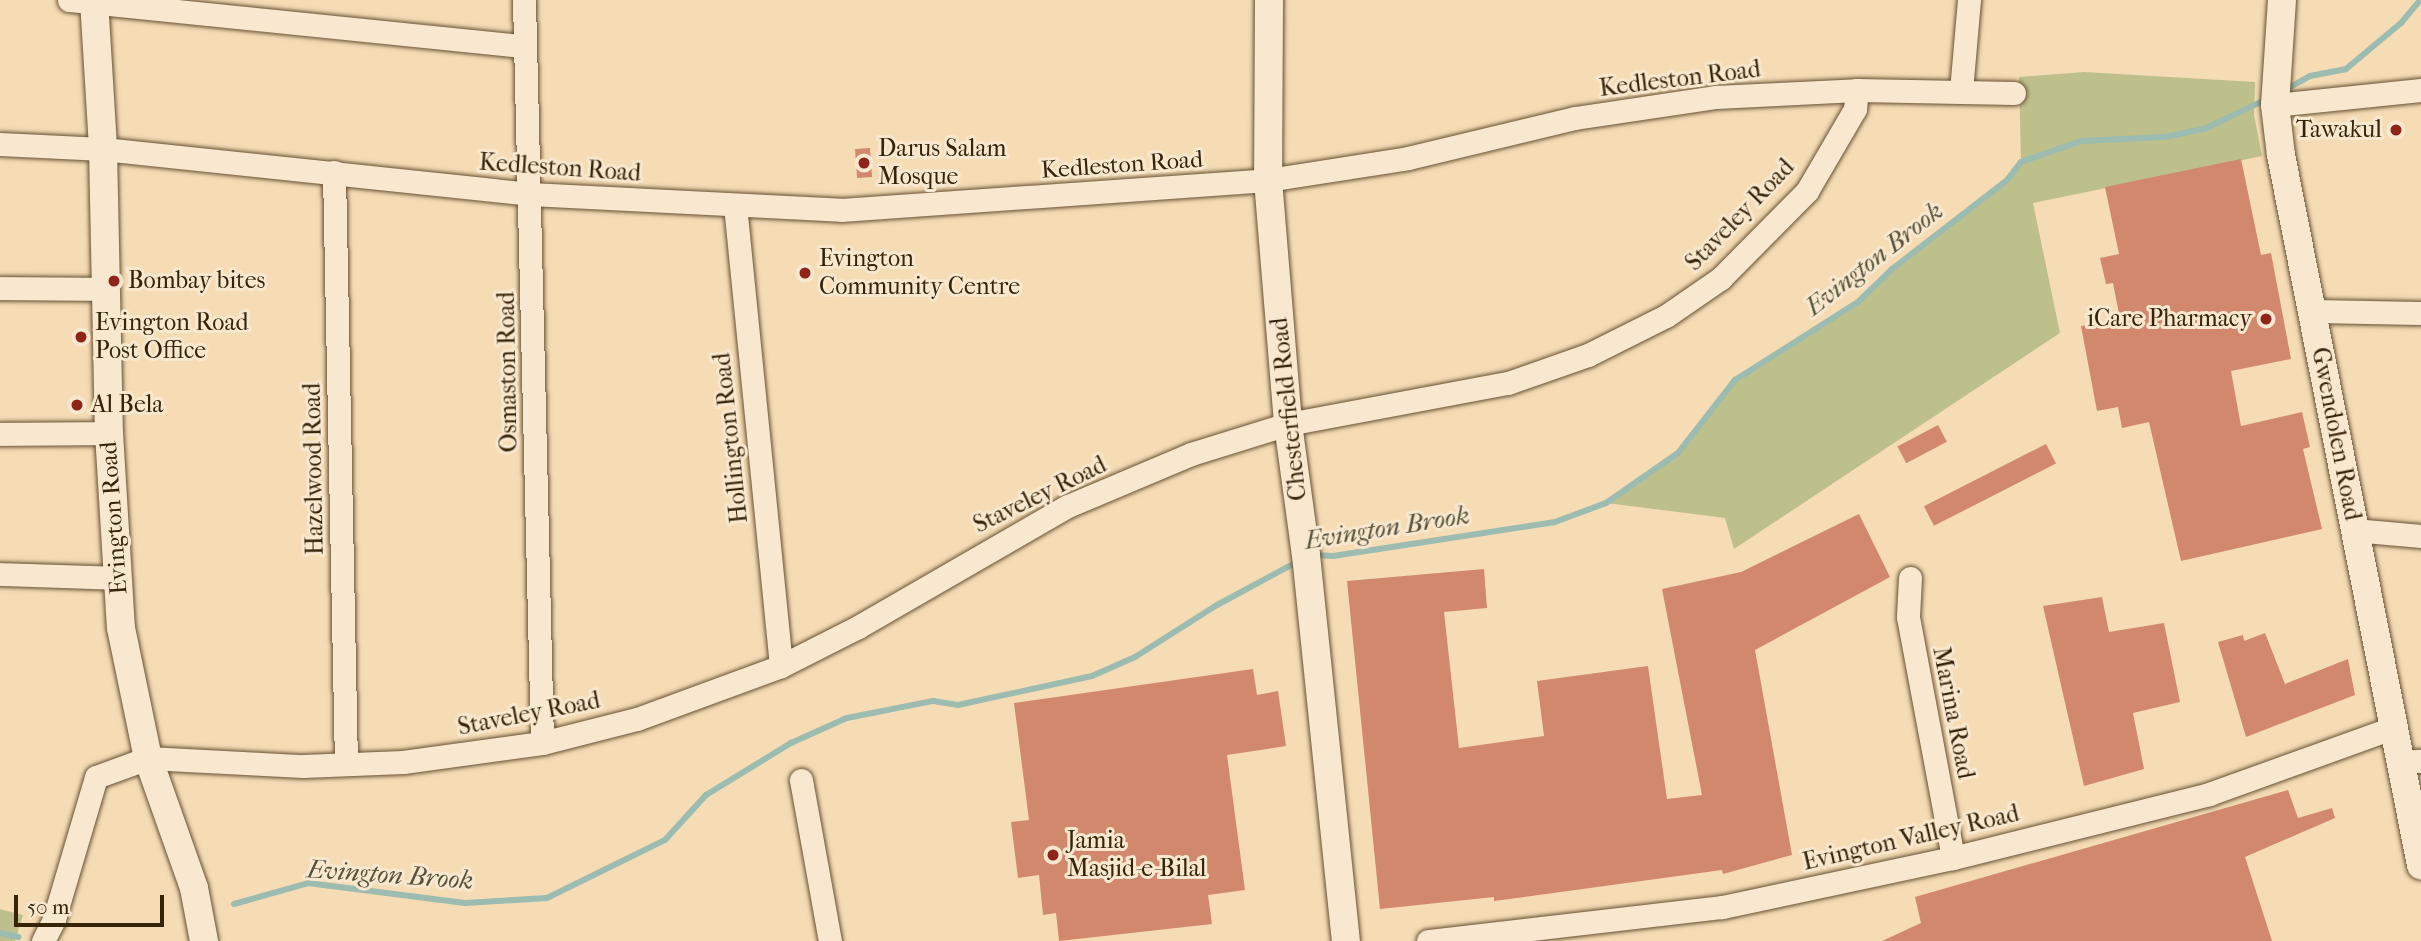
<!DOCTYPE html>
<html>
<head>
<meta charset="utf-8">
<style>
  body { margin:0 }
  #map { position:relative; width:2421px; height:941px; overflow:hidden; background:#f5dcb5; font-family:"IM FELL French Canon",serif }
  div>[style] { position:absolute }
  .green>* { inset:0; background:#bec08c }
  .stream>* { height:6px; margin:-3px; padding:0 3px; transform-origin:3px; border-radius:3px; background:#9cbbb1 }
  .building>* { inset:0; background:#d1886c; transform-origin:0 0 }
  .roads { filter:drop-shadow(0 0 2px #665133) drop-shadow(0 0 2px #665133) }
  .minor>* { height:23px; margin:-11.5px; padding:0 11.5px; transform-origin:11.5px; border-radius:11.5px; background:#f8e8cf }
  .tertiary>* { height:28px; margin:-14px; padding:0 14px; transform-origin:14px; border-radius:14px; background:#f8e8cf }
  .dots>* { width:19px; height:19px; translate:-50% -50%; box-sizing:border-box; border:4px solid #f8e8cf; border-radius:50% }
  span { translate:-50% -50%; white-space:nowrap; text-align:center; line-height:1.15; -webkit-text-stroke:6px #f8e8cf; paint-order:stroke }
  .street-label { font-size:24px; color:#372308 }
  .poi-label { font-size:24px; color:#372308 }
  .right { translate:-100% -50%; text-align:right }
  .left { translate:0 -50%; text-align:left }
  .water-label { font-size:26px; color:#55513b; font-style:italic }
  .scale { position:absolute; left:14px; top:895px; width:150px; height:32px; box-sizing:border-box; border:4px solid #372308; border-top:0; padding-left:9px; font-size:21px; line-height:24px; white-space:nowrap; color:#372308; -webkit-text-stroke:5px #f8e8cf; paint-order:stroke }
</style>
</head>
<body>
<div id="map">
  <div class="green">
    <i style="clip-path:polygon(2084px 72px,2255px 82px,2254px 115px,2262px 156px,2033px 203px,2060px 333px,1734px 549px,1725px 518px,1606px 503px,1678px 453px,1735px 380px,1858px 302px,1892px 269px,2007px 180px,2021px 162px,2019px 77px)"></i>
    <i style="clip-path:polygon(0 909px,23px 915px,15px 941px,0 941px)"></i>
  </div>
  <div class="stream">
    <i style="left:2283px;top:91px;width:31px;rotate:-29deg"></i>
    <i style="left:2310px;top:76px;width:37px;rotate:-11deg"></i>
    <i style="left:2346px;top:69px;width:72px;rotate:-39.9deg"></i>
    <i style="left:2401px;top:23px;width:30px;rotate:-50deg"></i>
    <i style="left:1313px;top:555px;width:20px;rotate:3deg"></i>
    <i style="left:1333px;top:556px;width:225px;rotate:-8.7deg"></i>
    <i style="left:1555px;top:522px;width:54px;rotate:-20.4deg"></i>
    <i style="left:1606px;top:503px;width:88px;rotate:-34.8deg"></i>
    <i style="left:1678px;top:453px;width:93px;rotate:-52deg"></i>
    <i style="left:1735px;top:380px;width:146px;rotate:-32.4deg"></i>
    <i style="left:1858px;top:302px;width:47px;rotate:-44.1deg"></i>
    <i style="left:1892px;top:269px;width:145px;rotate:-37.7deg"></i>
    <i style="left:2007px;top:180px;width:23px;rotate:-52deg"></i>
    <i style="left:2021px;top:162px;width:64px;rotate:-19.3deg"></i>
    <i style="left:2081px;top:141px;width:84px;rotate:-2.7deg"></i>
    <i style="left:2165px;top:137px;width:40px;rotate:-12deg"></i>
    <i style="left:2204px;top:129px;width:70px;rotate:-25.5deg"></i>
    <i style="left:234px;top:904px;width:77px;rotate:-15.8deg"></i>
    <i style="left:308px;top:883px;width:158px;rotate:7.3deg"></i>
    <i style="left:465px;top:903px;width:82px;rotate:-3.5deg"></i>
    <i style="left:547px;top:898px;width:131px;rotate:-26.2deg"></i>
    <i style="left:665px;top:840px;width:61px;rotate:-47.7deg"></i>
    <i style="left:706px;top:795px;width:100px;rotate:-31.5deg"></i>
    <i style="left:791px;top:743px;width:61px;rotate:-24.1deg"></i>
    <i style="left:847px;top:718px;width:88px;rotate:-11.2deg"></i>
    <i style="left:933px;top:701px;width:25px;rotate:9deg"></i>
    <i style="left:958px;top:705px;width:137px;rotate:-12.2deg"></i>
    <i style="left:1092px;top:676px;width:47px;rotate:-23.8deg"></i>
    <i style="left:1135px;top:657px;width:97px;rotate:-32.4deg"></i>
    <i style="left:1217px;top:605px;width:91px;rotate:-28.3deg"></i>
    <i style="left:0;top:933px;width:19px;rotate:12deg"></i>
  </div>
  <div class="building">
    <i style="left:870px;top:148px;width:29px;height:15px;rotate:86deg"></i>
    <i style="clip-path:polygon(2241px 159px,2261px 255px,2271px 253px,2291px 359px,2231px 371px,2241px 426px,2302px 412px,2310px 447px,2303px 449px,2322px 529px,2181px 561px,2149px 422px,2122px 428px,2118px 407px,2097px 411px,2081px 326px,2120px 319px,2113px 283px,2106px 284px,2100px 258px,2119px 254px,2105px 187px)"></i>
    <i style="left:1938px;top:425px;width:19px;height:46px;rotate:62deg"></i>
    <i style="left:2046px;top:444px;width:22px;height:137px;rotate:63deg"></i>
    <i style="clip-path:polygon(1859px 514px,1890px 577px,1755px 650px,1792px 855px,1723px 874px,1722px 870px,1494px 901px,1494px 897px,1380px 909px,1347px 581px,1484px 569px,1487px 608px,1444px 612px,1459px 748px,1544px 736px,1537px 681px,1648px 666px,1667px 799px,1702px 795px,1662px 589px,1741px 572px)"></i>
    <i style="clip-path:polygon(2102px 597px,2109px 632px,2164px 623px,2180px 702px,2133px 713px,2144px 769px,2084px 786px,2043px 606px)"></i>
    <i style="clip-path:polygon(2265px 633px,2285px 684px,2348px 659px,2355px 695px,2246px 737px,2218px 642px,2243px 635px,2244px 641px)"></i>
    <i style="clip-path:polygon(1253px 669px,1257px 695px,1278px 691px,1286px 746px,1227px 755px,1245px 890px,1208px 895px,1212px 924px,1059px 941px,1056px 913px,1043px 915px,1039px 875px,1018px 878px,1011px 822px,1029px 820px,1014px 703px)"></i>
    <i style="clip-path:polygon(2288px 790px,2298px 818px,2332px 808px,2335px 818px,2245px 857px,2272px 941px,1882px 941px,1921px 923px,1915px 897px)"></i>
  </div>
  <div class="roads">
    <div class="minor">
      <i style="left:69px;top:0;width:457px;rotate:5.8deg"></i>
      <i style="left:524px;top:0;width:743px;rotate:88.61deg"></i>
      <i style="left:1961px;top:91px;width:91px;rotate:-85deg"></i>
      <i style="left:2275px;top:105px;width:147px;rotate:-5.9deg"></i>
      <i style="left:0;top:144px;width:103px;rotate:2.8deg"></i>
      <i style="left:103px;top:149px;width:429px;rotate:6deg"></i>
      <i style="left:530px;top:194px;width:311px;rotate:2.9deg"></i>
      <i style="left:841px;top:210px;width:428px;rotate:-4deg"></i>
      <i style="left:1268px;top:180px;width:142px;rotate:-8.9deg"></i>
      <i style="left:1408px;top:158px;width:172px;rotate:-13.5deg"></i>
      <i style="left:1575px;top:118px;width:143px;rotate:-8.5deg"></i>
      <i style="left:1716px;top:97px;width:141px;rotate:-2.8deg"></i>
      <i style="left:1857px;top:90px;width:157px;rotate:1.1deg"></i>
      <i style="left:334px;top:172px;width:592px;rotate:88.84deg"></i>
      <i style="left:735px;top:205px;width:463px;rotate:84.3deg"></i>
      <i style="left:0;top:288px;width:106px;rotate:0.5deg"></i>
      <i style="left:2313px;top:311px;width:108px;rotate:1.1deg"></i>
      <i style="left:0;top:434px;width:109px;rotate:-0.5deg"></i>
      <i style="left:2354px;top:530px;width:67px;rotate:5.1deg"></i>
      <i style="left:0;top:574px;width:118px;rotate:1.9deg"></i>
      <i style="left:1910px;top:578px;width:39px;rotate:93deg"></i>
      <i style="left:1908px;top:617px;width:245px;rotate:79.4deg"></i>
      <i style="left:2399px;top:762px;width:22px;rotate:-3deg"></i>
      <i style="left:801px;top:780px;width:164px;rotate:79.8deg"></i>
      <i style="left:43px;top:941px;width:25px;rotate:-63deg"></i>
      <i style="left:54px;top:919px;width:148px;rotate:-73.5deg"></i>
      <i style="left:96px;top:777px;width:55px;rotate:-20.1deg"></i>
      <i style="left:148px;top:758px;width:155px;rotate:3deg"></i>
      <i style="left:303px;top:766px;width:100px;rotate:-2.3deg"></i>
      <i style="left:403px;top:762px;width:140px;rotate:-7.8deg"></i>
      <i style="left:542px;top:743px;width:98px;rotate:-14.2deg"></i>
      <i style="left:637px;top:719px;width:153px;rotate:-20.2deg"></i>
      <i style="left:781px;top:666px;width:86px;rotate:-26.9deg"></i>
      <i style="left:858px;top:627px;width:242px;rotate:-30deg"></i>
      <i style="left:1068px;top:506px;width:134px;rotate:-22.9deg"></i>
      <i style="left:1191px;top:454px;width:102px;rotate:-17.2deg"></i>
      <i style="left:1288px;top:424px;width:224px;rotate:-10.6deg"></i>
      <i style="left:1508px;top:383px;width:85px;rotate:-19.3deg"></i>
      <i style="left:1588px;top:355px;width:87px;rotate:-26.6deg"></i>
      <i style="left:1666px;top:316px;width:67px;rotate:-34.6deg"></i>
      <i style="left:1721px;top:278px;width:122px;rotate:-45.3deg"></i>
      <i style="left:1807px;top:191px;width:95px;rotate:-59.7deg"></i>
      <i style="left:1855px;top:109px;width:19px;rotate:-84deg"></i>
      <i style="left:1428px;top:941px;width:296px;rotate:-6.6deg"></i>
      <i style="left:1722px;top:907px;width:236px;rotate:-12deg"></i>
      <i style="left:1953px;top:858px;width:264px;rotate:-14deg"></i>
      <i style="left:2209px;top:794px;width:195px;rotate:-19.8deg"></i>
    </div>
    <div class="tertiary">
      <i style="left:94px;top:0;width:149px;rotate:86.5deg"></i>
      <i style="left:103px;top:149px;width:284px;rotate:88.8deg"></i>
      <i style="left:109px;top:433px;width:195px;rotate:86.5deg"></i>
      <i style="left:121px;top:628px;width:133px;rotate:78.3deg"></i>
      <i style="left:148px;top:758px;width:138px;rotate:70.5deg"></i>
      <i style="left:194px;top:888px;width:54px;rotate:79.3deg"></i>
      <i style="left:1269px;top:0;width:180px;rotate:90.3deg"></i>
      <i style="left:1268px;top:180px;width:245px;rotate:85.3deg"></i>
      <i style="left:1288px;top:424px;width:132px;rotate:82.2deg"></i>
      <i style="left:1306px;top:555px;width:388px;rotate:84.1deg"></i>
      <i style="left:2282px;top:0;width:105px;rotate:93.8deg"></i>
      <i style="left:2275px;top:105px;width:50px;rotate:83.2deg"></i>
      <i style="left:2281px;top:155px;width:724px;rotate:78.85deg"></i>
    </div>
  </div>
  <div class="dots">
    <i style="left:2396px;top:130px;background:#8f2418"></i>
    <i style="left:864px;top:163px;background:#8f2418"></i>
    <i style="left:805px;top:273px;background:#8f2418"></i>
    <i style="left:114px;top:281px;background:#8f2418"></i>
    <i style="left:2266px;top:319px;background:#8f2418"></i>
    <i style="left:81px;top:337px;background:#8f2418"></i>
    <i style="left:77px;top:405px;background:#8f2418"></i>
    <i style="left:1053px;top:855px;background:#8f2418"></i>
  </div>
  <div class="street-label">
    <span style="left:1680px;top:79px;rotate:-7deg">Kedleston Road</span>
    <span style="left:1122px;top:165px;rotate:-4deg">Kedleston Road</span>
    <span style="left:560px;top:168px;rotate:4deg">Kedleston Road</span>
    <span style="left:1740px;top:215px;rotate:-46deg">Staveley Road</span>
    <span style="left:508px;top:372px;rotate:-91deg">Osmaston Road</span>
    <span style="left:1289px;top:409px;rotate:-96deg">Chesterfield Road</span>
    <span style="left:2336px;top:434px;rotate:79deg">Gwendolen Road</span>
    <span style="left:731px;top:438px;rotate:-96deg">Hollington Road</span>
    <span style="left:314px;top:469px;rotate:-91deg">Hazelwood Road</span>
    <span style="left:1040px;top:495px;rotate:-26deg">Staveley Road</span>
    <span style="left:114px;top:518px;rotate:-94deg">Evington Road</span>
    <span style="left:1953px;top:713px;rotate:79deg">Marina Road</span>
    <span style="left:529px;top:714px;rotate:-11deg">Staveley Road</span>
    <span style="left:1911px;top:838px;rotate:-13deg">Evington Valley Road</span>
  </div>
  <div class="poi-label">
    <span class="right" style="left:2382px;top:130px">Tawakul</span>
    <span class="left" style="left:878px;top:163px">Darus Salam<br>Mosque</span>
    <span class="left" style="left:819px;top:273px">Evington<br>Community Centre</span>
    <span class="left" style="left:128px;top:281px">Bombay bites</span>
    <span class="right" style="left:2252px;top:319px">iCare Pharmacy</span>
    <span class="left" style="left:95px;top:337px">Evington Road<br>Post Office</span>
    <span class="left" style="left:91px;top:405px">Al Bela</span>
    <span class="left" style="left:1067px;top:855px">Jamia<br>Masjid-e-Bilal</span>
  </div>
  <div class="water-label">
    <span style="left:1874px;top:259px;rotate:-38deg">Evington Brook</span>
    <span style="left:1387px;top:528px;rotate:-9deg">Evington Brook</span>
    <span style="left:390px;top:875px;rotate:4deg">Evington Brook</span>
  </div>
  <div class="scale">50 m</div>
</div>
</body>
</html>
